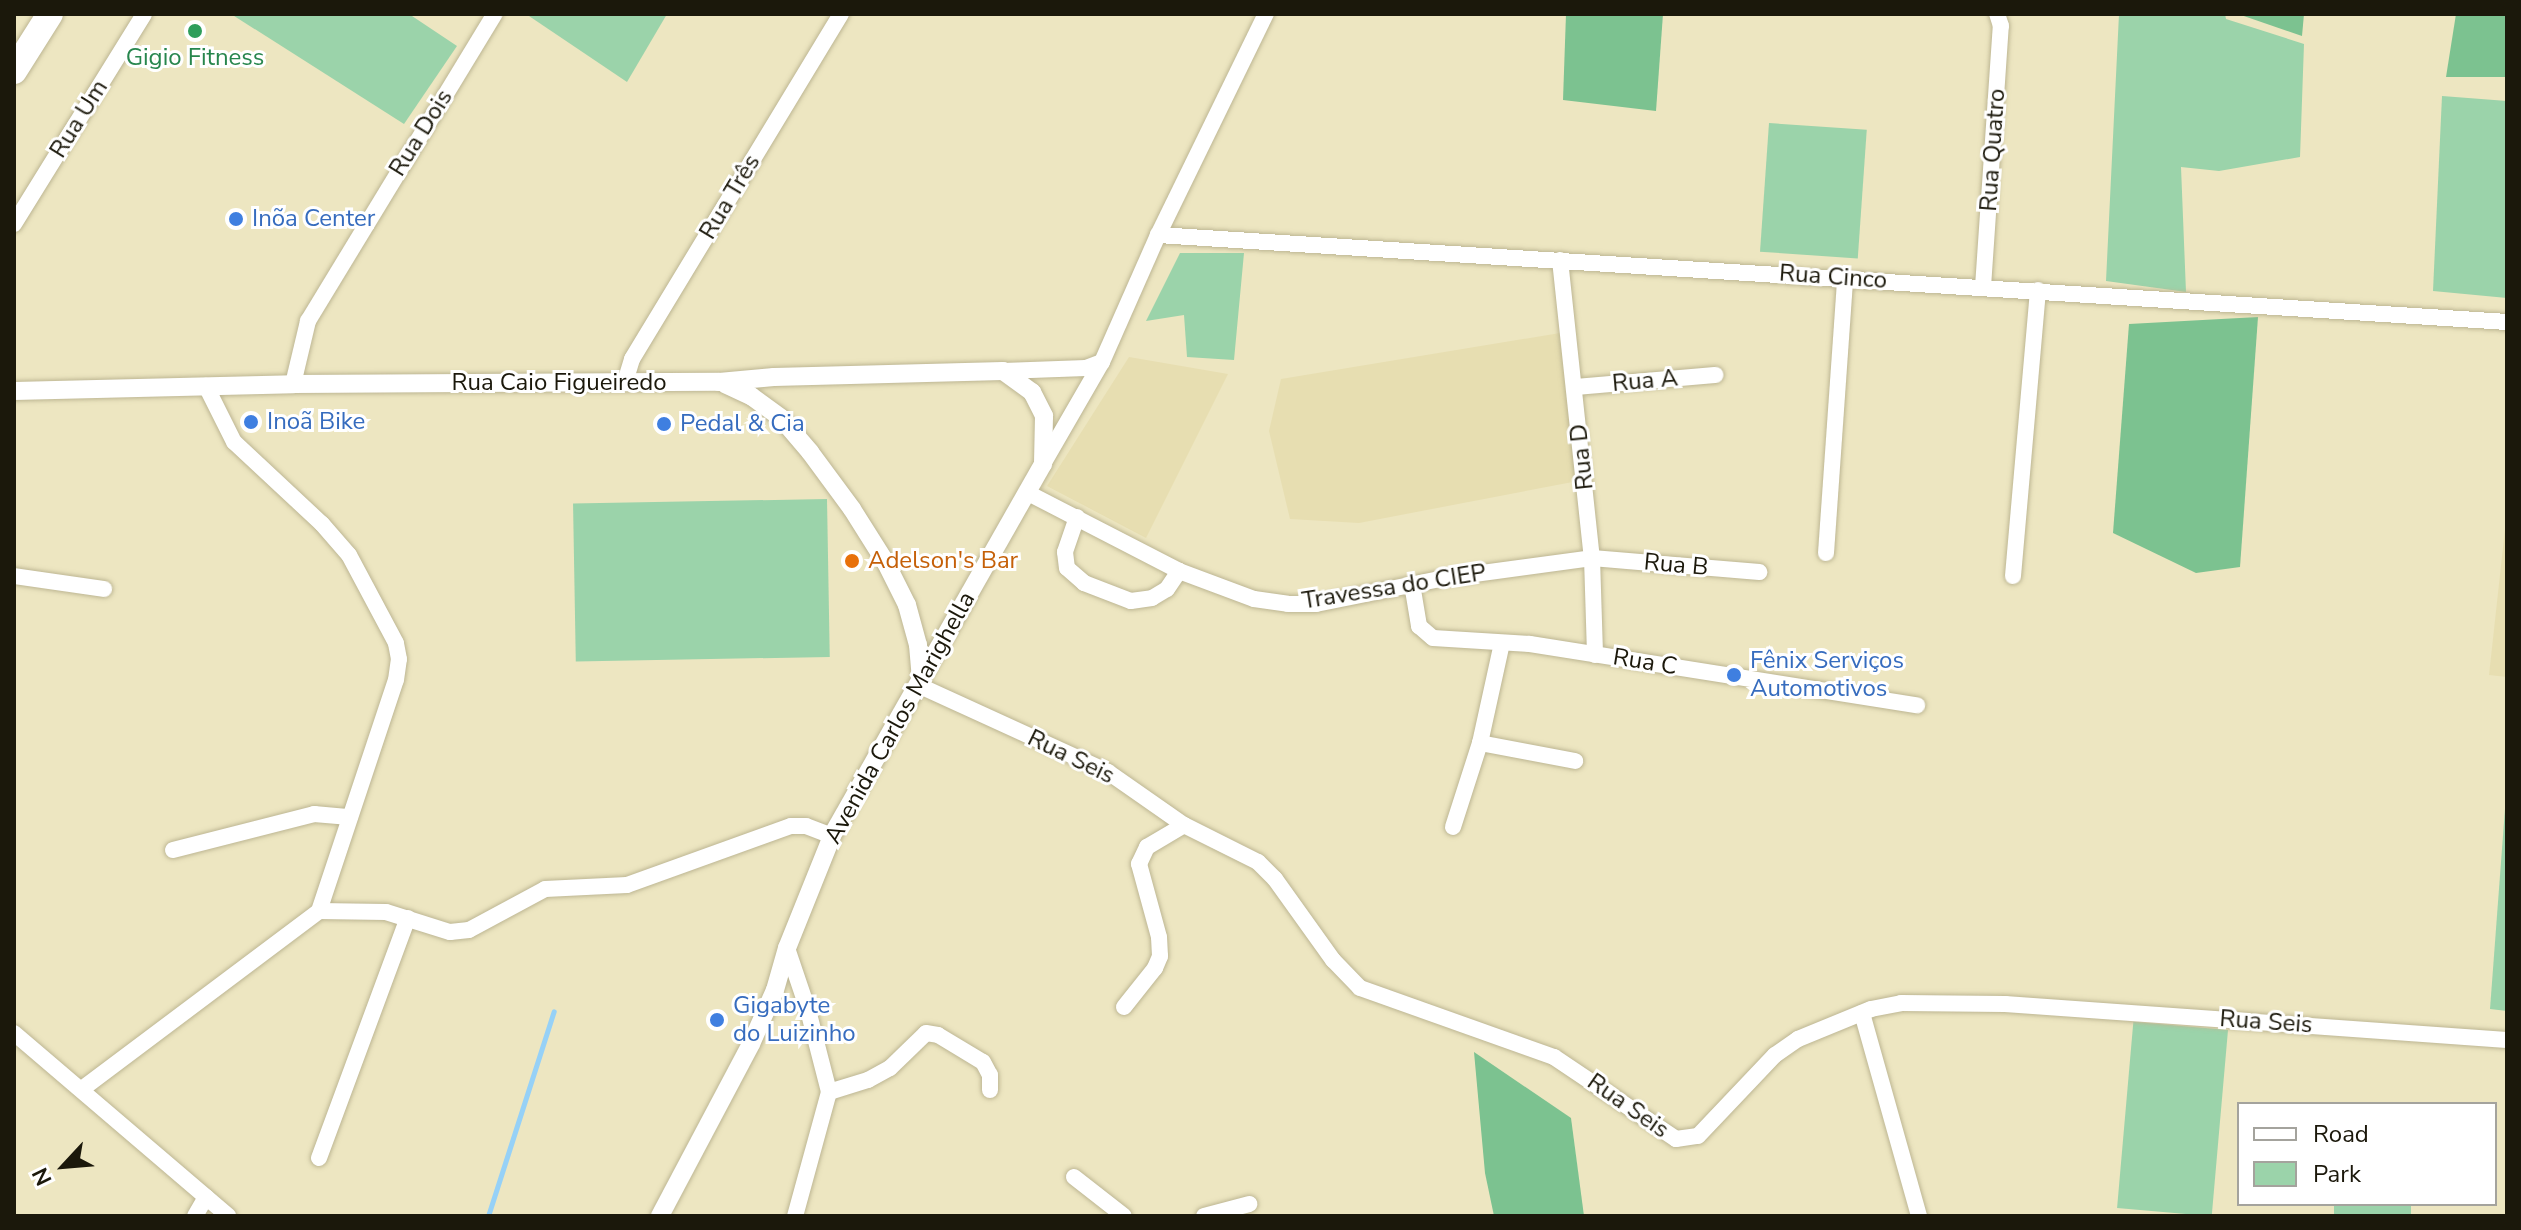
<!DOCTYPE html>
<html>
<head>
<meta charset="utf-8">
<style>
  body { margin:0 }
  #map { position:relative; width:2521px; height:1230px; overflow:hidden; background:#ede6c1; font-family:"Nunito Sans",sans-serif }
  div>[style] { position:absolute }
  .built>* { inset:0; background:#e7deb1 }
  .green>* { inset:0; background:#9bd3aa; transform-origin:0 0 }
  .forest>* { inset:0; background:#7cc290 }
  .stream>* { height:5px; margin:-2.5px; padding:0 2.5px; transform-origin:2.5px; border-radius:2.5px; background:#96d1f7 }
  .roads { filter:drop-shadow(0 0 2px #bdb693) drop-shadow(0 0 2px #bdb693) }
  .minor>* { height:16px; margin:-8px; padding:0 8px; transform-origin:8px; border-radius:8px; background:#fff }
  .tertiary>* { height:18px; margin:-9px; padding:0 9px; transform-origin:9px; border-radius:9px; background:#fff }
  .trunk>* { height:26px; margin:-13px; padding:0 13px; transform-origin:13px; border-radius:13px; background:#fff }
  .dots>* { width:22px; height:22px; translate:-50% -50%; box-sizing:border-box; border:4px solid #fff; border-radius:50% }
  span { translate:-50% -50%; white-space:nowrap; text-align:center; line-height:1.15; -webkit-text-stroke:6px #fff; paint-order:stroke }
  .leisure-label { font-size:24px; color:#27864d }
  .street-label { font-size:24px; color:#1b180b }
  .shop-label { font-size:24px; color:#366cbe }
  .left { translate:0 -50%; text-align:left }
  .food-label { font-size:24px; color:#c56008 }
  .frame { position:absolute; inset:0; border:16px solid #1b180b; pointer-events:none }
  .legend { position:absolute; left:2237px; top:1102px; width:260px; height:104px; box-sizing:border-box; background:#fff; border:2px solid #a4a39d; margin:0; padding:10px 14px; list-style:none; font-size:24px; color:#1b180b }
  .legend li { display:flex; align-items:center; gap:16px; height:40px }
  .legend b { width:40px; border:2px solid #a4a39d }
  .north { position:absolute; left:24px; top:1126px; width:80px; height:80px; -webkit-text-stroke:6px #fff; paint-order:stroke; rotate:244deg; font-size:22px; font-weight:700; line-height:32px; text-align:center; color:#1b180b }
  .north::after { content:''; display:block; margin:auto; width:28px; height:36px; background:#1b180b; clip-path:polygon(50% 0,100% 100%,50% 72%,0 100%) }
</style>
</head>
<body>
<div id="map">
  <div class="built">
    <i style="clip-path:polygon(1560px 333px,1578px 481px,1359px 523px,1290px 519px,1269px 431px,1281px 379px)"></i>
    <i style="clip-path:polygon(1129px 357px,1228px 374px,1146px 538px,1047px 486px)"></i>
    <i style="clip-path:polygon(2507px 511px,2507px 677px,2489px 675px)"></i>
  </div>
  <div class="green">
    <i style="clip-path:polygon(231px 14px,409px 14px,457px 46px,404px 124px)"></i>
    <i style="clip-path:polygon(526px 14px,667px 14px,627px 82px)"></i>
    <i style="clip-path:polygon(2119px 14px,2225px 14px,2226px 19px,2304px 44px,2300px 157px,2219px 171px,2181px 167px,2186px 292px,2106px 281px)"></i>
    <i style="clip-path:polygon(2442px 96px,2507px 101px,2507px 298px,2433px 291px)"></i>
    <i style="left:1769px;top:123px;width:98px;height:129px;rotate:4deg"></i>
    <i style="clip-path:polygon(1180px 253px,1244px 253px,1234px 360px,1187px 357px,1184px 315px,1146px 321px)"></i>
    <i style="left:827px;top:499px;width:158px;height:254px;rotate:89deg"></i>
    <i style="clip-path:polygon(2507px 782px,2507px 1011px,2490px 1009px)"></i>
    <i style="left:2228px;top:1030px;width:187px;height:95px;rotate:95deg"></i>
    <i style="left:2334px;top:1204px;width:77px;height:12px"></i>
  </div>
  <div class="forest">
    <i style="clip-path:polygon(1566px 14px,1663px 14px,1656px 111px,1563px 100px)"></i>
    <i style="clip-path:polygon(2238px 14px,2304px 14px,2302px 36px)"></i>
    <i style="clip-path:polygon(2456px 14px,2507px 14px,2507px 77px,2446px 77px)"></i>
    <i style="clip-path:polygon(2258px 317px,2240px 567px,2196px 573px,2113px 533px,2129px 324px)"></i>
    <i style="clip-path:polygon(1474px 1052px,1571px 1118px,1584px 1216px,1494px 1216px,1485px 1173px)"></i>
  </div>
  <div class="stream">
    <i style="left:488px;top:1216px;width:215px;rotate:-72.2deg"></i>
  </div>
  <div class="roads">
    <div class="minor">
      <i style="left:14px;top:224px;width:247px;rotate:-58.2deg"></i>
      <i style="left:1158px;top:235px;width:1352px;rotate:3.69deg"></i>
      <i style="left:1560px;top:260px;width:300px;rotate:83.9deg"></i>
      <i style="left:1592px;top:558px;width:97px;rotate:88.2deg"></i>
      <i style="left:1983px;top:287px;width:262px;rotate:-86.1deg"></i>
      <i style="left:2001px;top:26px;width:13px;rotate:-108deg"></i>
      <i style="left:1003px;top:371px;width:83px;rotate:-2.1deg"></i>
      <i style="left:1086px;top:368px;width:17px;rotate:-21deg"></i>
      <i style="left:625px;top:382px;width:24px;rotate:-73deg"></i>
      <i style="left:632px;top:359px;width:403px;rotate:-58.8deg"></i>
      <i style="left:293px;top:384px;width:65px;rotate:-76.6deg"></i>
      <i style="left:308px;top:321px;width:359px;rotate:-58.7deg"></i>
      <i style="left:1575px;top:387px;width:141px;rotate:-4.9deg"></i>
      <i style="left:1043px;top:464px;width:118px;rotate:-60deg"></i>
      <i style="left:1102px;top:362px;width:139px;rotate:-66.2deg"></i>
      <i style="left:1158px;top:235px;width:246px;rotate:-64deg"></i>
      <i style="left:1028px;top:493px;width:170px;rotate:27.3deg"></i>
      <i style="left:1179px;top:571px;width:80px;rotate:20.5deg"></i>
      <i style="left:1254px;top:599px;width:34px;rotate:8deg"></i>
      <i style="left:1288px;top:604px;width:28px"></i>
      <i style="left:1316px;top:604px;width:132px;rotate:-11.4deg"></i>
      <i style="left:1445px;top:578px;width:148px;rotate:-7.7deg"></i>
      <i style="left:1592px;top:558px;width:168px;rotate:4.8deg"></i>
      <i style="left:1077px;top:517px;width:37px;rotate:109deg"></i>
      <i style="left:1065px;top:552px;width:16px;rotate:83deg"></i>
      <i style="left:1067px;top:568px;width:23px;rotate:41deg"></i>
      <i style="left:1084px;top:583px;width:50px;rotate:21deg"></i>
      <i style="left:1131px;top:601px;width:21px;rotate:-8deg"></i>
      <i style="left:1152px;top:598px;width:17px;rotate:-31deg"></i>
      <i style="left:1167px;top:589px;width:22px;rotate:-56deg"></i>
      <i style="left:1826px;top:553px;width:276px;rotate:-86deg"></i>
      <i style="left:14px;top:576px;width:91px;rotate:8.2deg"></i>
      <i style="left:2013px;top:576px;width:287px;rotate:-85deg"></i>
      <i style="left:1412px;top:584px;width:43px;rotate:80.5deg"></i>
      <i style="left:1419px;top:626px;width:18px;rotate:41deg"></i>
      <i style="left:1433px;top:638px;width:97px;rotate:3.5deg"></i>
      <i style="left:1530px;top:644px;width:392px;rotate:9deg"></i>
      <i style="left:918px;top:685px;width:209px;rotate:24.6deg"></i>
      <i style="left:1108px;top:772px;width:93px;rotate:34.9deg"></i>
      <i style="left:1184px;top:825px;width:83px;rotate:26.6deg"></i>
      <i style="left:1258px;top:862px;width:24px;rotate:45deg"></i>
      <i style="left:1275px;top:879px;width:100px;rotate:54.4deg"></i>
      <i style="left:1333px;top:960px;width:39px;rotate:46deg"></i>
      <i style="left:1360px;top:988px;width:206px;rotate:19.6deg"></i>
      <i style="left:1554px;top:1057px;width:147px;rotate:33.9deg"></i>
      <i style="left:1676px;top:1139px;width:22px;rotate:-8deg"></i>
      <i style="left:1698px;top:1136px;width:112px;rotate:-46.5deg"></i>
      <i style="left:1775px;top:1055px;width:28px;rotate:-35deg"></i>
      <i style="left:1798px;top:1039px;width:79px;rotate:-22.3deg"></i>
      <i style="left:1871px;top:1009px;width:31px;rotate:-11deg"></i>
      <i style="left:1901px;top:1003px;width:104px;rotate:0.6deg"></i>
      <i style="left:2005px;top:1004px;width:503px;rotate:4.1deg"></i>
      <i style="left:1480px;top:743px;width:97px;rotate:10.7deg"></i>
      <i style="left:1453px;top:827px;width:88px;rotate:-72.2deg"></i>
      <i style="left:1480px;top:743px;width:102px;rotate:-77.6deg"></i>
      <i style="left:173px;top:850px;width:146px;rotate:-14.3deg"></i>
      <i style="left:314px;top:814px;width:36px;rotate:5deg"></i>
      <i style="left:319px;top:911px;width:67px;rotate:0.9deg"></i>
      <i style="left:386px;top:912px;width:67px;rotate:17.4deg"></i>
      <i style="left:450px;top:932px;width:19px;rotate:-6deg"></i>
      <i style="left:469px;top:930px;width:86px;rotate:-28.3deg"></i>
      <i style="left:545px;top:889px;width:82px;rotate:-2.8deg"></i>
      <i style="left:627px;top:885px;width:174px;rotate:-19.8deg"></i>
      <i style="left:791px;top:826px;width:15px"></i>
      <i style="left:806px;top:826px;width:28px;rotate:21deg"></i>
      <i style="left:787px;top:948px;width:65px;rotate:71.3deg"></i>
      <i style="left:808px;top:1010px;width:85px;rotate:75.6deg"></i>
      <i style="left:829px;top:1092px;width:129px;rotate:105.3deg"></i>
      <i style="left:1124px;top:1007px;width:50px;rotate:-51.5deg"></i>
      <i style="left:1155px;top:968px;width:13px;rotate:-67deg"></i>
      <i style="left:1160px;top:956px;width:19px;rotate:-93deg"></i>
      <i style="left:1159px;top:937px;width:76px;rotate:-105.3deg"></i>
      <i style="left:1139px;top:864px;width:19px;rotate:-65deg"></i>
      <i style="left:1147px;top:847px;width:43px;rotate:-30.7deg"></i>
      <i style="left:1862px;top:1013px;width:211px;rotate:74.3deg"></i>
      <i style="left:14px;top:1033px;width:282px;rotate:40.5deg"></i>
      <i style="left:82px;top:1089px;width:296px;rotate:-36.9deg"></i>
      <i style="left:319px;top:911px;width:243px;rotate:-71.6deg"></i>
      <i style="left:396px;top:680px;width:21px;rotate:-82deg"></i>
      <i style="left:399px;top:659px;width:16px;rotate:-101deg"></i>
      <i style="left:396px;top:643px;width:100px;rotate:-118.1deg"></i>
      <i style="left:349px;top:555px;width:41px;rotate:-131.1deg"></i>
      <i style="left:322px;top:524px;width:120px;rotate:-137deg"></i>
      <i style="left:234px;top:442px;width:63px;rotate:-116.6deg"></i>
      <i style="left:829px;top:1092px;width:41px;rotate:-17.1deg"></i>
      <i style="left:868px;top:1080px;width:25px;rotate:-29deg"></i>
      <i style="left:890px;top:1068px;width:50px;rotate:-44.2deg"></i>
      <i style="left:926px;top:1033px;width:12px;rotate:9deg"></i>
      <i style="left:938px;top:1035px;width:52px;rotate:31deg"></i>
      <i style="left:983px;top:1062px;width:15px;rotate:62deg"></i>
      <i style="left:990px;top:1075px;width:15px;rotate:90deg"></i>
      <i style="left:319px;top:1158px;width:256px;rotate:-69.7deg"></i>
      <i style="left:1074px;top:1177px;width:63px;rotate:38deg"></i>
      <i style="left:195px;top:1216px;width:22px;rotate:-60deg"></i>
      <i style="left:1204px;top:1216px;width:47px;rotate:-14.9deg"></i>
    </div>
    <div class="tertiary">
      <i style="left:725px;top:384px;width:29px;rotate:25deg"></i>
      <i style="left:751px;top:396px;width:37px;rotate:36deg"></i>
      <i style="left:781px;top:418px;width:45px;rotate:49.5deg"></i>
      <i style="left:810px;top:452px;width:71px;rotate:53.6deg"></i>
      <i style="left:852px;top:509px;width:64px;rotate:57.8deg"></i>
      <i style="left:886px;top:563px;width:47px;rotate:63.4deg"></i>
      <i style="left:907px;top:605px;width:41px;rotate:74.6deg"></i>
      <i style="left:918px;top:645px;width:32px;rotate:85deg"></i>
      <i style="left:14px;top:391px;width:279px;rotate:-1.4deg"></i>
      <i style="left:293px;top:384px;width:426px;rotate:-0.3deg"></i>
      <i style="left:719px;top:382px;width:55px;rotate:-5.2deg"></i>
      <i style="left:774px;top:377px;width:229px;rotate:-1.5deg"></i>
      <i style="left:1003px;top:371px;width:36px;rotate:36deg"></i>
      <i style="left:1032px;top:392px;width:27px;rotate:63deg"></i>
      <i style="left:1044px;top:416px;width:48px;rotate:91.2deg"></i>
      <i style="left:1043px;top:464px;width:428px;rotate:119.6deg"></i>
      <i style="left:832px;top:836px;width:121px;rotate:111.9deg"></i>
      <i style="left:787px;top:948px;width:44px;rotate:105.9deg"></i>
      <i style="left:775px;top:990px;width:59px;rotate:114deg"></i>
      <i style="left:751px;top:1044px;width:195px;rotate:117.9deg"></i>
    </div>
    <div class="trunk">
      <i style="left:14px;top:71px;width:67px;rotate:-57.7deg"></i>
    </div>
  </div>
  <div class="dots">
    <i style="left:195px;top:31px;background:#2e9e5b"></i>
    <i style="left:236px;top:219px;background:#3f7fe0"></i>
    <i style="left:251px;top:422px;background:#3f7fe0"></i>
    <i style="left:664px;top:424px;background:#3f7fe0"></i>
    <i style="left:852px;top:561px;background:#e8710a"></i>
    <i style="left:1734px;top:675px;background:#3f7fe0"></i>
    <i style="left:717px;top:1020px;background:#3f7fe0"></i>
  </div>
  <div class="leisure-label">
    <span style="left:195px;top:58px">Gigio Fitness</span>
  </div>
  <div class="street-label">
    <span style="left:79px;top:119px;rotate:-58deg">Rua Um</span>
    <span style="left:421px;top:133px;rotate:-58deg">Rua Dois</span>
    <span style="left:1993px;top:150px;rotate:-86deg">Rua Quatro</span>
    <span style="left:730px;top:197px;rotate:-59deg">Rua Três</span>
    <span style="left:1833px;top:277px;rotate:4deg">Rua Cinco</span>
    <span style="left:1645px;top:381px;rotate:-5deg">Rua A</span>
    <span style="left:559px;top:383px">Rua Caio Figueiredo</span>
    <span style="left:1582px;top:457px;rotate:-96deg">Rua D</span>
    <span style="left:1676px;top:565px;rotate:5deg">Rua B</span>
    <span style="left:1394px;top:587px;rotate:-9deg">Travessa do CIEP</span>
    <span style="left:1645px;top:662px;rotate:9deg">Rua C</span>
    <span style="left:900px;top:718px;rotate:-61deg">Avenida Carlos Marighella</span>
    <span style="left:1071px;top:757px;rotate:26deg">Rua Seis</span>
    <span style="left:2266px;top:1022px;rotate:4deg">Rua Seis</span>
    <span style="left:1628px;top:1106px;rotate:35deg">Rua Seis</span>
  </div>
  <div class="shop-label">
    <span class="left" style="left:252px;top:219px">Inõa Center</span>
    <span class="left" style="left:267px;top:422px">Inoã Bike</span>
    <span class="left" style="left:680px;top:424px">Pedal &amp; Cia</span>
    <span class="left" style="left:1750px;top:675px">Fênix Serviços<br>Automotivos</span>
    <span class="left" style="left:733px;top:1020px">Gigabyte<br>do Luizinho</span>
  </div>
  <div class="food-label">
    <span class="left" style="left:868px;top:561px">Adelson's Bar</span>
  </div>
  <div class="frame"></div>
  <ul class="legend">
  <li><b style="height:10px;background:#fff"></b>Road</li>
  <li><b style="height:22px;background:#9bd3aa"></b>Park</li>
  </ul>
  <div class="north">N</div>
</div>
</body>
</html>
